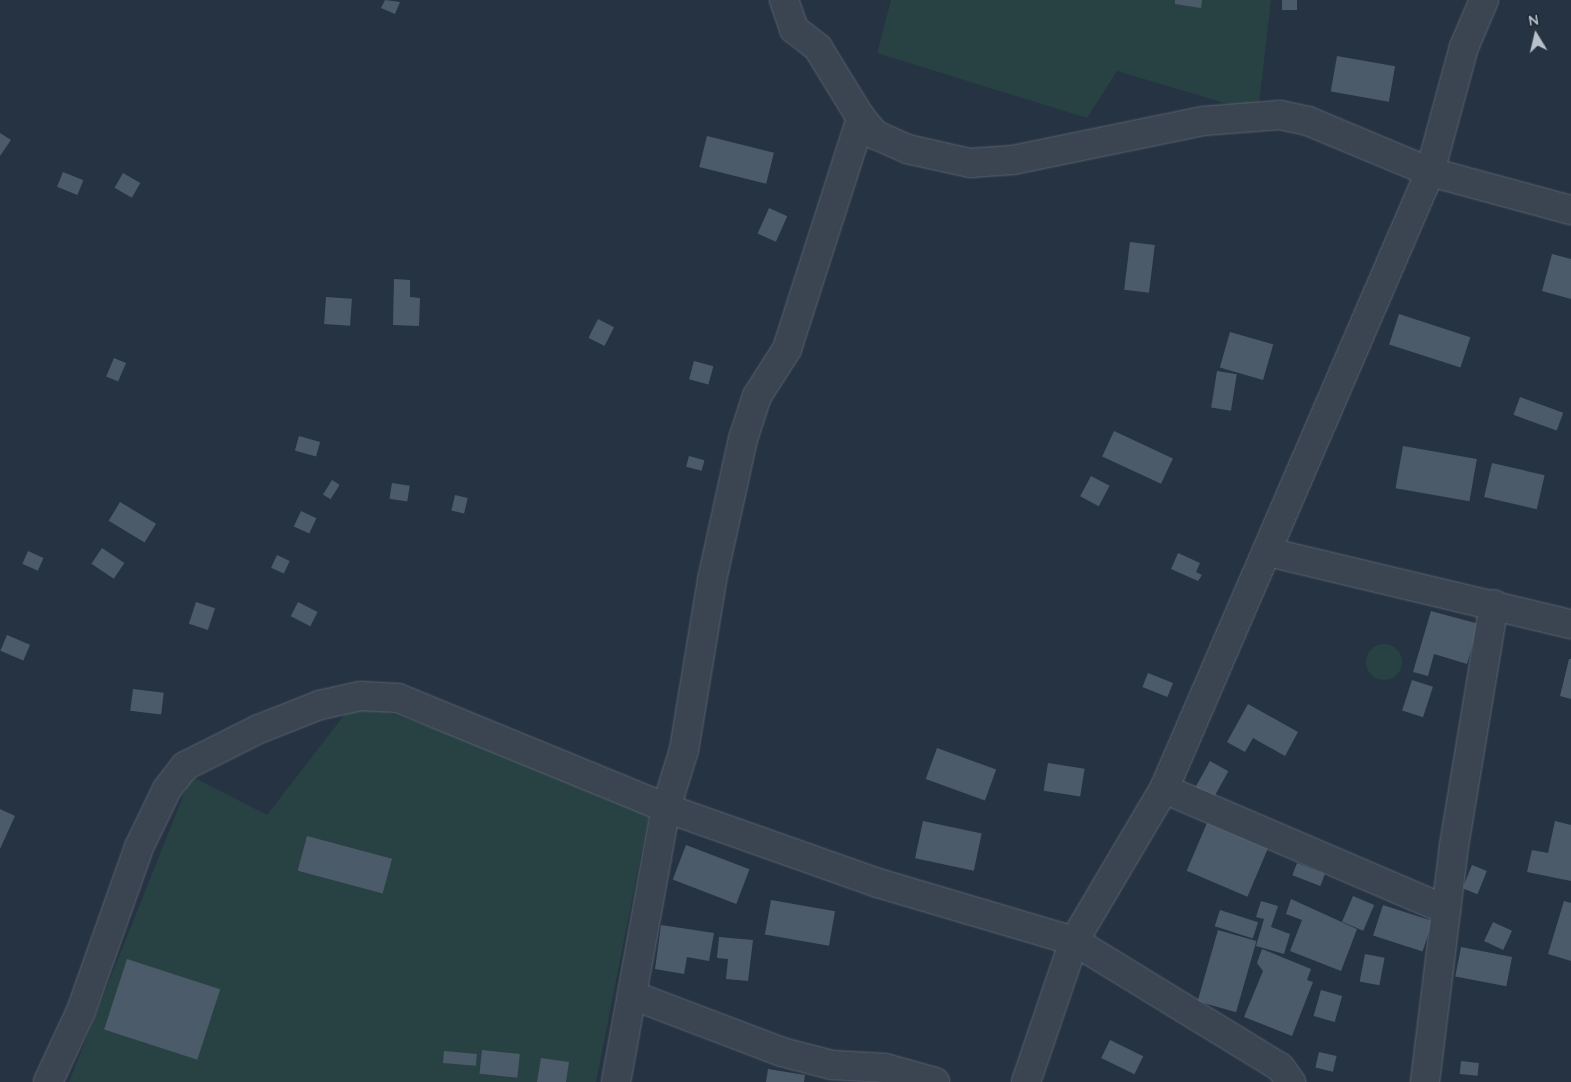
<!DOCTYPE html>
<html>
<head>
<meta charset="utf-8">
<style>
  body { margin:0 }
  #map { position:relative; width:1571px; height:1082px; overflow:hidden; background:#263342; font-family:Quicksand,sans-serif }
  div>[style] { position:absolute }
  .green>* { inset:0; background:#284143 }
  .round { border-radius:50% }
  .building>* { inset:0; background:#4c5b6a; transform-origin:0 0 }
  .roads { filter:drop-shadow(0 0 1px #59636f) drop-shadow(0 0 1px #59636f) }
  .minor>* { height:28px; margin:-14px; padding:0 14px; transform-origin:14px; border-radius:14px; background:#3b4551 }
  span { translate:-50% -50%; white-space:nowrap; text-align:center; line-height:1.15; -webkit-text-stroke:4.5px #1f2a37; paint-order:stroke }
  .north { position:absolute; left:1511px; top:10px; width:50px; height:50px; -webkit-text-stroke:4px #1f2a37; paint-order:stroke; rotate:351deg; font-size:14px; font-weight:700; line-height:20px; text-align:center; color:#b8c0cb }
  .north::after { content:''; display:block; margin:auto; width:18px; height:22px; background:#b8c0cb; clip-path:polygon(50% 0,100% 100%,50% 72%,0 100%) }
</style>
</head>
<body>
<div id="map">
  <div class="green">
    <i style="clip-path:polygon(891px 0,1271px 0,1258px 113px,1117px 71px,1087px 118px,877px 53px)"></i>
    <i class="round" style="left:1366px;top:644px;width:36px;height:36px"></i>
    <i style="clip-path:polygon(355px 701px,651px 804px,596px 1082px,69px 1082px,191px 776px,267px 815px)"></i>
  </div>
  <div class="building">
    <i style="clip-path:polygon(385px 0,400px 2px,395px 14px,381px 8px)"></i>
    <i style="clip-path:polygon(1175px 0,1202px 0,1201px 8px,1175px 4px)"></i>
    <i style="left:1282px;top:0;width:15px;height:10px"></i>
    <i style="left:1337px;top:56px;width:59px;height:36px;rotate:10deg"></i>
    <i style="clip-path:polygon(0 133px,11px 140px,0 156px)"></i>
    <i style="left:707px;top:136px;width:69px;height:32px;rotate:14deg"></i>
    <i style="left:63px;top:172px;width:22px;height:16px;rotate:22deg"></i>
    <i style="left:123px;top:173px;width:20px;height:17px;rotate:30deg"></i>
    <i style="left:769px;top:208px;width:20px;height:28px;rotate:24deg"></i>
    <i style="left:1130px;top:242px;width:25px;height:48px;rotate:7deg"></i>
    <i style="clip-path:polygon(1552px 254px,1571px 259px,1571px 299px,1542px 291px)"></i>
    <i style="clip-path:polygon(394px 279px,410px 280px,410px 297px,420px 298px,419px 326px,393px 325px)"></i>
    <i style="left:326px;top:297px;width:26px;height:27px;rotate:4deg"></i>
    <i style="left:1399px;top:314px;width:75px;height:32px;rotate:18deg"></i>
    <i style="left:598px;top:319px;width:18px;height:21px;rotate:27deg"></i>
    <i style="left:1230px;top:332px;width:45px;height:37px;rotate:16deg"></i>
    <i style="left:114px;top:358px;width:13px;height:20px;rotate:23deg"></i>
    <i style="left:694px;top:361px;width:20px;height:19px;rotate:15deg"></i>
    <i style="left:1217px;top:371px;width:20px;height:37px;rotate:9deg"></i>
    <i style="left:1520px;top:397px;width:46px;height:19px;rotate:20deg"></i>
    <i style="left:1114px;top:431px;width:65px;height:28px;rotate:25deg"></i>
    <i style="left:299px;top:436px;width:22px;height:15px;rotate:16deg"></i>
    <i style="left:1403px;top:446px;width:75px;height:43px;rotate:10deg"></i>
    <i style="left:689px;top:456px;width:16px;height:11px;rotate:15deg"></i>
    <i style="left:1492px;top:463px;width:54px;height:35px;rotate:13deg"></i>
    <i style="left:1091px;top:476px;width:21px;height:23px;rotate:28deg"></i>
    <i style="left:332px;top:480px;width:9px;height:17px;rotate:32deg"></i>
    <i style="left:392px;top:483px;width:18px;height:16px;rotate:9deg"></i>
    <i style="left:455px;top:495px;width:13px;height:16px;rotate:13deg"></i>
    <i style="left:120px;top:502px;width:42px;height:22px;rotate:31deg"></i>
    <i style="left:301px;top:511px;width:17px;height:17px;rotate:25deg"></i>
    <i style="left:102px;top:548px;width:27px;height:19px;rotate:34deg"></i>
    <i style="left:28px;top:551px;width:17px;height:14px;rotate:24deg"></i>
    <i style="clip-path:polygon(1178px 553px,1200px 563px,1196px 572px,1202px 575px,1198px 581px,1171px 569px)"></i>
    <i style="left:277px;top:555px;width:14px;height:14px;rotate:25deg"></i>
    <i style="left:196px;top:602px;width:20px;height:23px;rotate:18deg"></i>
    <i style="left:298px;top:602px;width:22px;height:16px;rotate:27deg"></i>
    <i style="clip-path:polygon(1431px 611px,1479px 624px,1467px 664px,1434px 654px,1428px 676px,1413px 672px)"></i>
    <i style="left:7px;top:635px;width:25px;height:17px;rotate:23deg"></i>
    <i style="clip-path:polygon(1569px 659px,1571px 659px,1571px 699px,1560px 696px)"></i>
    <i style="left:1148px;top:673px;width:27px;height:15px;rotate:22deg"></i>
    <i style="left:1412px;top:680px;width:22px;height:32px;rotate:18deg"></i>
    <i style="left:133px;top:689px;width:31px;height:22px;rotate:7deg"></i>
    <i style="clip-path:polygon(1248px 704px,1298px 732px,1285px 756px,1253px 738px,1245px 752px,1227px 742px)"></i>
    <i style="left:937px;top:748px;width:63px;height:33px;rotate:20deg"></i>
    <i style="left:1210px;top:761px;width:21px;height:30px;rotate:29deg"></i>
    <i style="left:1048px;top:763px;width:37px;height:28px;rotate:9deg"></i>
    <i style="clip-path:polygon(0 809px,15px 816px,0 849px)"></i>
    <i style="left:923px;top:821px;width:60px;height:38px;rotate:12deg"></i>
    <i style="clip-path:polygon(1555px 821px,1571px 825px,1571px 881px,1527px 872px,1532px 850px,1548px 853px)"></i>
    <i style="left:1207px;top:823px;width:66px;height:52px;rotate:23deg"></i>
    <i style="left:307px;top:836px;width:88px;height:36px;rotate:15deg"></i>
    <i style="left:686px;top:845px;width:68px;height:37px;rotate:21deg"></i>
    <i style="left:1297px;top:863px;width:30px;height:13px;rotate:21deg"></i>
    <i style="left:1472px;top:865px;width:16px;height:25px;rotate:22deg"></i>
    <i style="left:1353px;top:896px;width:23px;height:28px;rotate:23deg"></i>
    <i style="clip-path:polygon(1291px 899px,1357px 929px,1341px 971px,1290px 951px,1302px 920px,1286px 914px)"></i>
    <i style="left:771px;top:900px;width:65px;height:35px;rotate:10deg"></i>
    <i style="clip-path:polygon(1261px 901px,1278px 906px,1271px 927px,1290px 934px,1284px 954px,1256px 946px,1264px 919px,1256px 917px)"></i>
    <i style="clip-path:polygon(1564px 901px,1571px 903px,1571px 961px,1548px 954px)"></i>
    <i style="left:1383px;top:905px;width:52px;height:32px;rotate:18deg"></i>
    <i style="left:1220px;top:910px;width:40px;height:17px;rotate:18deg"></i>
    <i style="left:1493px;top:922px;width:21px;height:21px;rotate:25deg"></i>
    <i style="clip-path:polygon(661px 925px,714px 933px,709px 961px,687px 957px,684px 974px,655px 969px)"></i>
    <i style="left:1218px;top:930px;width:40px;height:74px;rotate:16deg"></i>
    <i style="clip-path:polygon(719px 937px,753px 940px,748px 981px,726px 979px,728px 959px,717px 958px)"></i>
    <i style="left:1461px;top:947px;width:52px;height:30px;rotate:11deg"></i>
    <i style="clip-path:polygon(1262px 949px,1311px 969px,1307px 980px,1313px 982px,1292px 1036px,1244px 1017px,1263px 971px,1257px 963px)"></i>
    <i style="left:1365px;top:954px;width:20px;height:28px;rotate:11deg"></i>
    <i style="left:127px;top:959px;width:98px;height:74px;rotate:18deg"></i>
    <i style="left:1321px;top:990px;width:22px;height:27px;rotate:16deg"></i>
    <i style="left:1110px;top:1040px;width:37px;height:20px;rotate:26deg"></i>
    <i style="left:482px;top:1050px;width:38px;height:24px;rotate:6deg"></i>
    <i style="left:444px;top:1051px;width:33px;height:12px;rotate:5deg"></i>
    <i style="left:1319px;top:1052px;width:18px;height:16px;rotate:13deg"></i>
    <i style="clip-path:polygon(541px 1058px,569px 1062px,566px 1082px,537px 1082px)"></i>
    <i style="left:1461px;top:1061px;width:18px;height:13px;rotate:6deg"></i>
    <i style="clip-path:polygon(768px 1069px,805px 1075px,804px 1082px,766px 1082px)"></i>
  </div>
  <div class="roads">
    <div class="minor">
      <i style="left:784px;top:0;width:31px;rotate:71deg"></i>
      <i style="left:794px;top:29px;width:31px;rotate:38deg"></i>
      <i style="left:818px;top:48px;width:82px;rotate:58.4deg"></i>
      <i style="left:861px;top:118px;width:23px;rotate:49deg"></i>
      <i style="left:876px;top:135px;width:34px;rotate:24deg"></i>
      <i style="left:907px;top:149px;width:65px;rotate:12.5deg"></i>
      <i style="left:970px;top:163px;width:43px;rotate:-4deg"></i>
      <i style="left:1013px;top:160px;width:194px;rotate:-11.6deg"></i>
      <i style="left:1203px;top:121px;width:77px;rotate:-4.5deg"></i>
      <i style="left:1280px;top:115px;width:29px;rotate:12deg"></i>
      <i style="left:1308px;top:121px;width:132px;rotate:22.7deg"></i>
      <i style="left:1430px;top:172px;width:146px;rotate:15.1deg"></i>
      <i style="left:1268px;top:552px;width:311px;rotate:13.4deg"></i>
      <i style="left:1164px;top:789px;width:307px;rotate:23.2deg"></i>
      <i style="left:632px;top:995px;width:160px;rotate:20.8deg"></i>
      <i style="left:782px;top:1052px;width:52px;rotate:14.6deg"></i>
      <i style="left:832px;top:1065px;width:53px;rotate:3.2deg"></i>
      <i style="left:885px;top:1068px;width:52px;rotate:15.6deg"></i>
      <i style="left:48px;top:1082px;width:78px;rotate:-65.1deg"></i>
      <i style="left:81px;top:1011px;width:174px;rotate:-70.5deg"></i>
      <i style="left:139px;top:847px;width:64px;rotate:-64.2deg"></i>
      <i style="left:167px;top:789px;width:29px;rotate:-52deg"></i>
      <i style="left:185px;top:766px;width:83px;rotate:-26.6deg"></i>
      <i style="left:259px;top:729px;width:66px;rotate:-21.5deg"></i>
      <i style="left:320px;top:705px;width:41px;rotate:-12.7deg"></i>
      <i style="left:360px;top:696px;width:38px;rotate:3deg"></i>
      <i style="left:398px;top:698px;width:290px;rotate:22.3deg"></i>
      <i style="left:666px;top:808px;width:225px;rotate:19.5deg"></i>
      <i style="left:878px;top:883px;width:204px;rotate:16.5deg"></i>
      <i style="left:1074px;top:941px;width:241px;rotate:31.5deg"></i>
      <i style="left:1280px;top:1067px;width:19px;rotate:54deg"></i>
      <i style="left:616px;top:1082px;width:279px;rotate:-79.7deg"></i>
      <i style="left:666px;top:808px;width:61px;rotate:-72.8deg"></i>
      <i style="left:684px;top:750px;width:172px;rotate:-80.6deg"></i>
      <i style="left:712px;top:580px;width:144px;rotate:-77.6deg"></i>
      <i style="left:743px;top:439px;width:45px;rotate:-72deg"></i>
      <i style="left:757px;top:396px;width:56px;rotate:-57.4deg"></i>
      <i style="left:787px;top:349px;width:243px;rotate:-72.2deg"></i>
      <i style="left:1026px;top:1082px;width:149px;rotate:-71.2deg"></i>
      <i style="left:1074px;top:941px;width:177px;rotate:-59.4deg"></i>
      <i style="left:1164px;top:789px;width:672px;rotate:-66.68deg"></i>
      <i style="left:1430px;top:172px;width:130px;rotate:-74.8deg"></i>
      <i style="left:1464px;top:47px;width:51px;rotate:-66.9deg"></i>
      <i style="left:1425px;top:1082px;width:238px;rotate:-83deg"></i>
      <i style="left:1454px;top:846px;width:245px;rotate:-80.6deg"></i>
    </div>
  </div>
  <div class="north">N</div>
</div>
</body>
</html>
